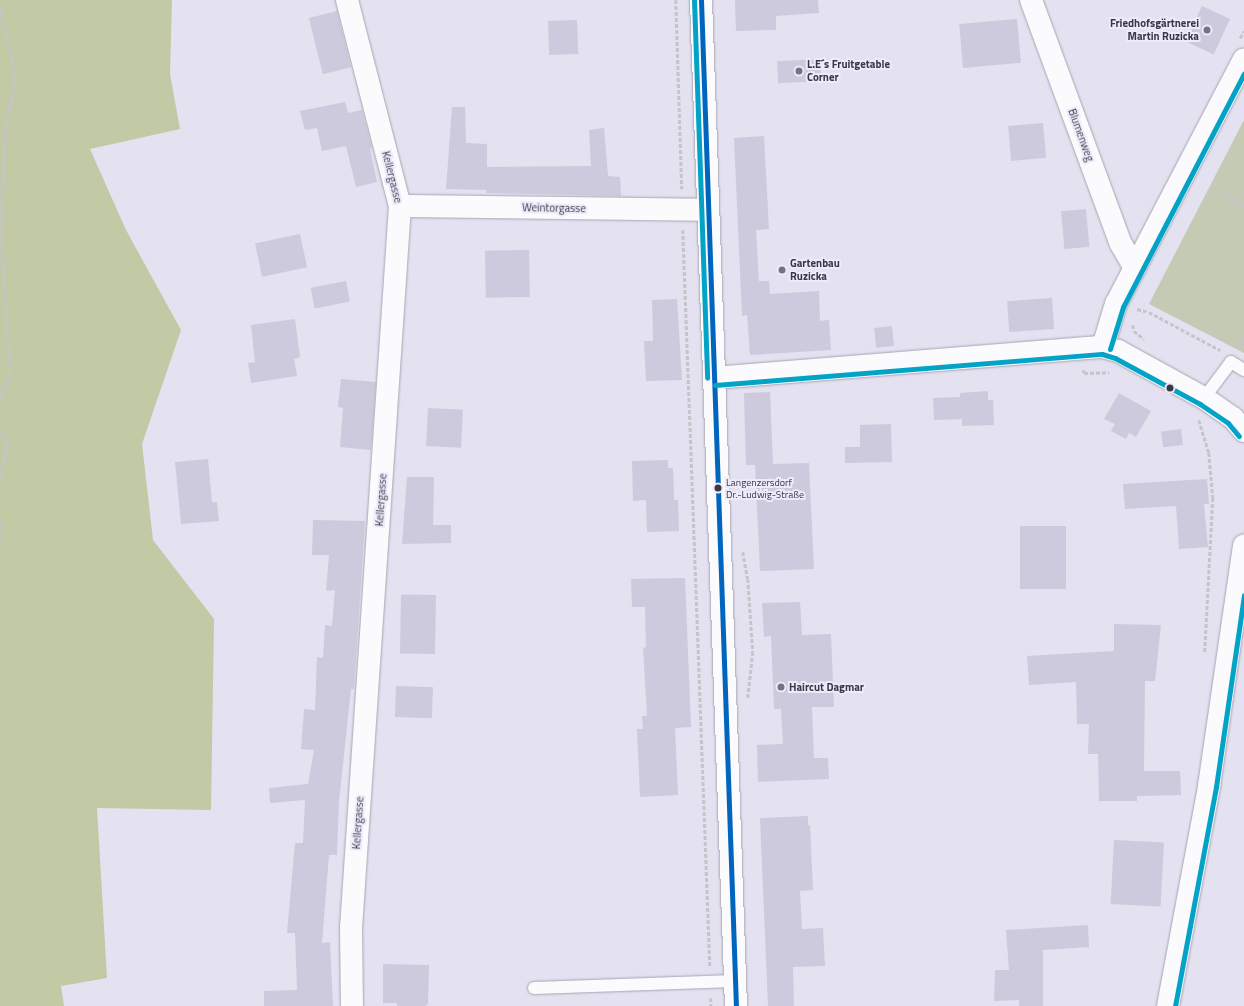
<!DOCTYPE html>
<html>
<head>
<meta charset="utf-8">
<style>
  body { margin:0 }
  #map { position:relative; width:1244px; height:1006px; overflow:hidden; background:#e4e1f1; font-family:"Titillium Web",sans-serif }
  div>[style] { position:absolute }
  .green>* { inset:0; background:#c4cab3 }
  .forest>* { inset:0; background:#c1c9a5 }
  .building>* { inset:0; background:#cccadc; transform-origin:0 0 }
  .path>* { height:2.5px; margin-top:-1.25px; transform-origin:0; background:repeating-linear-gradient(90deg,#c6c4ca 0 4px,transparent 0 6px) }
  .roads { filter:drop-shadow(0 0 1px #a8a5b1) drop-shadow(0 0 1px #a8a5b1) }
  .lane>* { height:12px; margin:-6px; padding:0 6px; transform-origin:6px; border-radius:6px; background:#fbfafd }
  .street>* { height:22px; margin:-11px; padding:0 11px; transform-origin:11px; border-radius:11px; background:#fbfafd }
  .primary>* { height:22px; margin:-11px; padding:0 11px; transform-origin:11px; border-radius:11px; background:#fbfafd }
  .bus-1>* { height:5px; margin:-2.5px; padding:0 2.5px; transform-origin:2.5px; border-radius:2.5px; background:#0065bd }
  .bus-2>* { height:5px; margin:-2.5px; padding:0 2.5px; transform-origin:2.5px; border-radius:2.5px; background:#03a3c7 }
  .dots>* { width:11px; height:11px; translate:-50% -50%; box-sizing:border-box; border:2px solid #edeafb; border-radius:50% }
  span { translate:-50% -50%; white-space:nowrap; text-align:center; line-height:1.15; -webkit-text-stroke:4px #edeafb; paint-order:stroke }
  .bus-label { font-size:10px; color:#3a3843 }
  .left { translate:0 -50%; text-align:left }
  .poi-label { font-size:11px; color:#3a3843; font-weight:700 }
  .right { translate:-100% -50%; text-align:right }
  .street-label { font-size:11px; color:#3a3843 }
</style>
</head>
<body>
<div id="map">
  <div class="green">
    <i style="clip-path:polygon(1244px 120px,1244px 353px,1149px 304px)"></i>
  </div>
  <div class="forest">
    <i style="clip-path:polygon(0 0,172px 0,170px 74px,180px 129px,90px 149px,126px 230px,181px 330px,142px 444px,153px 540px,214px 619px,211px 810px,97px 808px,107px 978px,61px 986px,64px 1006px,0 1006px)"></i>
  </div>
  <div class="building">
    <i style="clip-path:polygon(735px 0,818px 0,819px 13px,776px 16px,776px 30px,736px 31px)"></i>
    <i style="left:1202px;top:6px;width:31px;height:39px;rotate:25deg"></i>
    <i style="left:337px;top:11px;width:58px;height:29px;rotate:76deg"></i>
    <i style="left:1017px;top:19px;width:44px;height:58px;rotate:85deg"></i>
    <i style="left:577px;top:20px;width:34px;height:29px;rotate:88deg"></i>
    <i style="left:820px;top:59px;width:22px;height:43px;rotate:87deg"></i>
    <i style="clip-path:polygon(345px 102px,348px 113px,362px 110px,372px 148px,370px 149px,377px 182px,356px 187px,346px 146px,322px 151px,317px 128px,305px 130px,300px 111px)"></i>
    <i style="clip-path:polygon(452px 107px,465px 107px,466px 143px,487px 144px,487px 167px,591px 166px,589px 130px,604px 128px,608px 176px,620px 177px,621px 196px,486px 193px,486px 190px,446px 189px)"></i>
    <i style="left:1043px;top:123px;width:35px;height:35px;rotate:85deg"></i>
    <i style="clip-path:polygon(764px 136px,769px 229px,756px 230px,759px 281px,769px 281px,770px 294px,819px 291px,820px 321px,829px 320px,831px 350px,750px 355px,747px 315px,742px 316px,734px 138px)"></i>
    <i style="left:1086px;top:209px;width:38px;height:25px;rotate:85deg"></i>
    <i style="left:300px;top:234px;width:34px;height:46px;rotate:78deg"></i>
    <i style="left:529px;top:250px;width:47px;height:44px;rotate:89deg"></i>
    <i style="left:346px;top:281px;width:21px;height:36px;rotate:79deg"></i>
    <i style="left:1052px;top:298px;width:31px;height:45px;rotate:86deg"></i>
    <i style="clip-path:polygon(677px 299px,682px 380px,646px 381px,644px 341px,653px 341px,652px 300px)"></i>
    <i style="clip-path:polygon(295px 319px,300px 357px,294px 359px,297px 376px,251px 383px,248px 363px,255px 362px,251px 325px)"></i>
    <i style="left:892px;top:326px;width:20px;height:18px;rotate:84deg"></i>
    <i style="clip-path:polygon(341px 379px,376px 382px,371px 450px,340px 447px,343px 408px,338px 407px)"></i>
    <i style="clip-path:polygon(988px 391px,988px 400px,993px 400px,994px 425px,962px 426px,962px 419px,934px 420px,933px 398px,960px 397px,960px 393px)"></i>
    <i style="clip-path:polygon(770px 392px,773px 464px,809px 463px,814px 569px,760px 571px,755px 465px,746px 465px,744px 393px)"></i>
    <i style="clip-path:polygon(1119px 393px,1151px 411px,1136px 437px,1129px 433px,1126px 439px,1111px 431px,1115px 424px,1104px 419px)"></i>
    <i style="left:428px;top:408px;width:35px;height:38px;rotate:3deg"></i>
    <i style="clip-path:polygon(891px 424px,892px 462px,845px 463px,845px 447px,860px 447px,860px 425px)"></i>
    <i style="left:1181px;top:429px;width:16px;height:20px;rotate:83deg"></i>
    <i style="clip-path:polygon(208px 459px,212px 502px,217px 502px,219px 521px,181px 524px,175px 462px)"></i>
    <i style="clip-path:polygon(668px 460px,668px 468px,673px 468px,674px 500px,678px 500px,679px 531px,647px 532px,646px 500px,633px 501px,632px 461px)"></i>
    <i style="clip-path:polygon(407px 477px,434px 477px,433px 525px,451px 525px,451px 543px,402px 544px)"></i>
    <i style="clip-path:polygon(1207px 479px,1209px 504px,1204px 504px,1208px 547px,1179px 549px,1176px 506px,1125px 509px,1123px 484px)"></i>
    <i style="clip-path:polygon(313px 520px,365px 521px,354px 689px,351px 689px,339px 802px,337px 855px,329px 855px,322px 943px,330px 942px,333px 1006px,264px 1006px,264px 991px,297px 990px,295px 933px,287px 933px,295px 843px,303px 843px,305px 800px,270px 803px,269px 788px,308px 784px,314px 750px,301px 749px,304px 709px,315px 710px,317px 657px,323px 658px,325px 625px,332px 626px,335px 590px,326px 591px,329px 555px,312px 555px)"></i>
    <i style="left:1066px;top:526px;width:63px;height:46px;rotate:90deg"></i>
    <i style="clip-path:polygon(685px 578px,691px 727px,675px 728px,678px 795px,640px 797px,637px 729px,643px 729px,642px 716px,647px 716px,643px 648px,646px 647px,645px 607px,632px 607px,631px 579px)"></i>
    <i style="left:436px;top:595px;width:59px;height:35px;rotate:91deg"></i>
    <i style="clip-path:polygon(800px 602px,802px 635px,831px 634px,834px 707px,812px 707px,814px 758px,828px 758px,829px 779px,758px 782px,757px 745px,783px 744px,781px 709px,774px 709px,771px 636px,764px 637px,762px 603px)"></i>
    <i style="clip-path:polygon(1114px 624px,1161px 625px,1155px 681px,1145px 681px,1144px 771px,1180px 771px,1181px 795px,1137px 796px,1137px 801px,1099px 801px,1098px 754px,1088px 754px,1089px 724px,1077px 724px,1076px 682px,1029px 685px,1027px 656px,1114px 651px)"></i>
    <i style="left:396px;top:686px;width:37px;height:31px;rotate:2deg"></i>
    <i style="clip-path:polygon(808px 816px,808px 825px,810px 825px,813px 890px,800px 891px,802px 929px,823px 928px,825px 966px,793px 967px,794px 1006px,768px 1006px,760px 818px)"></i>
    <i style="left:1114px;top:840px;width:50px;height:64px;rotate:3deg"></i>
    <i style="clip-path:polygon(1088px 925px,1089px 947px,1043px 950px,1043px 1006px,1019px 1006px,1019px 1000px,994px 1001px,995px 970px,1009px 970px,1006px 930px)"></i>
    <i style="clip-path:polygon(383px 964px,429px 965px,428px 1004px,425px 1006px,397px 1006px,397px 1003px,383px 1003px)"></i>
  </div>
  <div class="path">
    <i style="left:676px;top:0;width:189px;rotate:88.2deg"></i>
    <i style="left:0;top:7px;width:49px;rotate:76deg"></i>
    <i style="left:12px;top:55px;width:29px;rotate:84deg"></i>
    <i style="left:15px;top:84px;width:44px;rotate:101.8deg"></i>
    <i style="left:6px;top:127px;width:104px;rotate:92.8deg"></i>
    <i style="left:1px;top:231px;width:143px;rotate:86deg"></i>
    <i style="left:11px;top:374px;width:27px;rotate:114deg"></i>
    <i style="left:1240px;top:38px;width:8px;rotate:-60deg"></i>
    <i style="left:1222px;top:193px;width:26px;rotate:31deg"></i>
    <i style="left:683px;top:230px;width:737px;rotate:87.9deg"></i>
    <i style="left:1137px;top:309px;width:12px;rotate:14deg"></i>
    <i style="left:1149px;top:312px;width:81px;rotate:28.2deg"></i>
    <i style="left:1133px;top:325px;width:6px;rotate:81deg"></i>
    <i style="left:1134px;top:331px;width:13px;rotate:39deg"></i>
    <i style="left:1239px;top:347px;width:11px;rotate:-63deg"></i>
    <i style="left:1084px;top:370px;width:3px;rotate:90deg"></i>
    <i style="left:1084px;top:373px;width:25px;rotate:-2deg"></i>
    <i style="left:1199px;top:420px;width:34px;rotate:73deg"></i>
    <i style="left:1209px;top:453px;width:45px;rotate:84.9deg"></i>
    <i style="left:1213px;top:498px;width:155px;rotate:93deg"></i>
    <i style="left:0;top:431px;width:14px;rotate:54deg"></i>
    <i style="left:8px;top:442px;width:43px;rotate:100.8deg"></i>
    <i style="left:0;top:520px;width:19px;rotate:90deg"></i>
    <i style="left:743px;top:552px;width:27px;rotate:80deg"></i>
    <i style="left:748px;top:579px;width:73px;rotate:86.1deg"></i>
    <i style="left:753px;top:652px;width:46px;rotate:96.2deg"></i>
    <i style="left:711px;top:998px;width:8px;rotate:90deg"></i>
  </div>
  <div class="roads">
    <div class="lane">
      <i style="left:1204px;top:398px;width:45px;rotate:-53.1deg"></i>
      <i style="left:1231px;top:362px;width:15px;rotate:32deg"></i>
      <i style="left:534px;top:988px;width:201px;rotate:-2deg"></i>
    </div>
    <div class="street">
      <i style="left:347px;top:0;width:213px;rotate:75.6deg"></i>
      <i style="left:400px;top:206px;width:724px;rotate:93.88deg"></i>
      <i style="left:351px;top:928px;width:78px;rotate:89.3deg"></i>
      <i style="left:1031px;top:0;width:260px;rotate:69.8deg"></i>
      <i style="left:1121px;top:244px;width:28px;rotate:60deg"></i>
      <i style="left:400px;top:206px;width:308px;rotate:0.7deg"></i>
      <i style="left:1103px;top:347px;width:45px;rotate:-73.2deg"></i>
      <i style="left:1116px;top:304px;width:276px;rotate:-62.4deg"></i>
      <i style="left:714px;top:378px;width:390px;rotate:-4.6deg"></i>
      <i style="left:1103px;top:347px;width:16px;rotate:15deg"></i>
      <i style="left:1118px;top:351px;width:98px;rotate:28.7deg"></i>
      <i style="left:1204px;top:398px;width:35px;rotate:35deg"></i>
      <i style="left:1233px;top:418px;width:17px;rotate:50deg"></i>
      <i style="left:1168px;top:1006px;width:224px;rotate:-79.4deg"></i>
      <i style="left:1209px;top:786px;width:243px;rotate:-81.7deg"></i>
    </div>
    <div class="primary">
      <i style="left:701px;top:0;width:1007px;rotate:88.01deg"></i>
    </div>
  </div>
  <div class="bus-1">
    <i style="left:701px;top:0;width:1007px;rotate:88.01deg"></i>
  </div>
  <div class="bus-2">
    <i style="left:694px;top:0;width:378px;rotate:88deg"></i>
    <i style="left:1110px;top:349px;width:44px;rotate:-72.8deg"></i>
    <i style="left:1123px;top:307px;width:263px;rotate:-62.6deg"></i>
    <i style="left:715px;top:385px;width:388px;rotate:-4.6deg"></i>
    <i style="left:1102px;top:354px;width:14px;rotate:17deg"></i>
    <i style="left:1115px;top:358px;width:97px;rotate:28.4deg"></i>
    <i style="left:1200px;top:404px;width:34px;rotate:34deg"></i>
    <i style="left:1228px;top:423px;width:17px;rotate:50deg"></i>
    <i style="left:1175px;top:1006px;width:223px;rotate:-79.4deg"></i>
    <i style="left:1216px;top:787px;width:194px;rotate:-81.7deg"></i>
  </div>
  <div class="dots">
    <i style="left:1207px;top:30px;background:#767380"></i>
    <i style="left:799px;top:71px;background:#767380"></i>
    <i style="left:782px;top:270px;background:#767380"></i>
    <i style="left:1170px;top:388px;background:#3a3843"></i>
    <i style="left:718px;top:488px;background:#3a3843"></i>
    <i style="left:781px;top:687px;background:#767380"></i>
  </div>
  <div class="bus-label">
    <span class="left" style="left:726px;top:488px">Langenzersdorf<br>Dr.-Ludwig-Straße</span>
  </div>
  <div class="poi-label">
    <span class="right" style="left:1199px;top:30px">Friedhofsgärtnerei<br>Martin Ruzicka</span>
    <span class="left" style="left:807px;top:71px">L.E´s Fruitgetable<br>Corner</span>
    <span class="left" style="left:790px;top:270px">Gartenbau<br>Ruzicka</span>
    <span class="left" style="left:789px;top:687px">Haircut Dagmar</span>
  </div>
  <div class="street-label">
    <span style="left:1081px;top:135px;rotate:70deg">Blumenweg</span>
    <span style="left:392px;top:177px;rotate:76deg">Kellergasse</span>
    <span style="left:554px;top:208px;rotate:1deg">Weintorgasse</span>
    <span style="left:381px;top:500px;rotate:-86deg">Kellergasse</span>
    <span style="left:358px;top:823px;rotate:-86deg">Kellergasse</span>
  </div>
</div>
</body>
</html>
